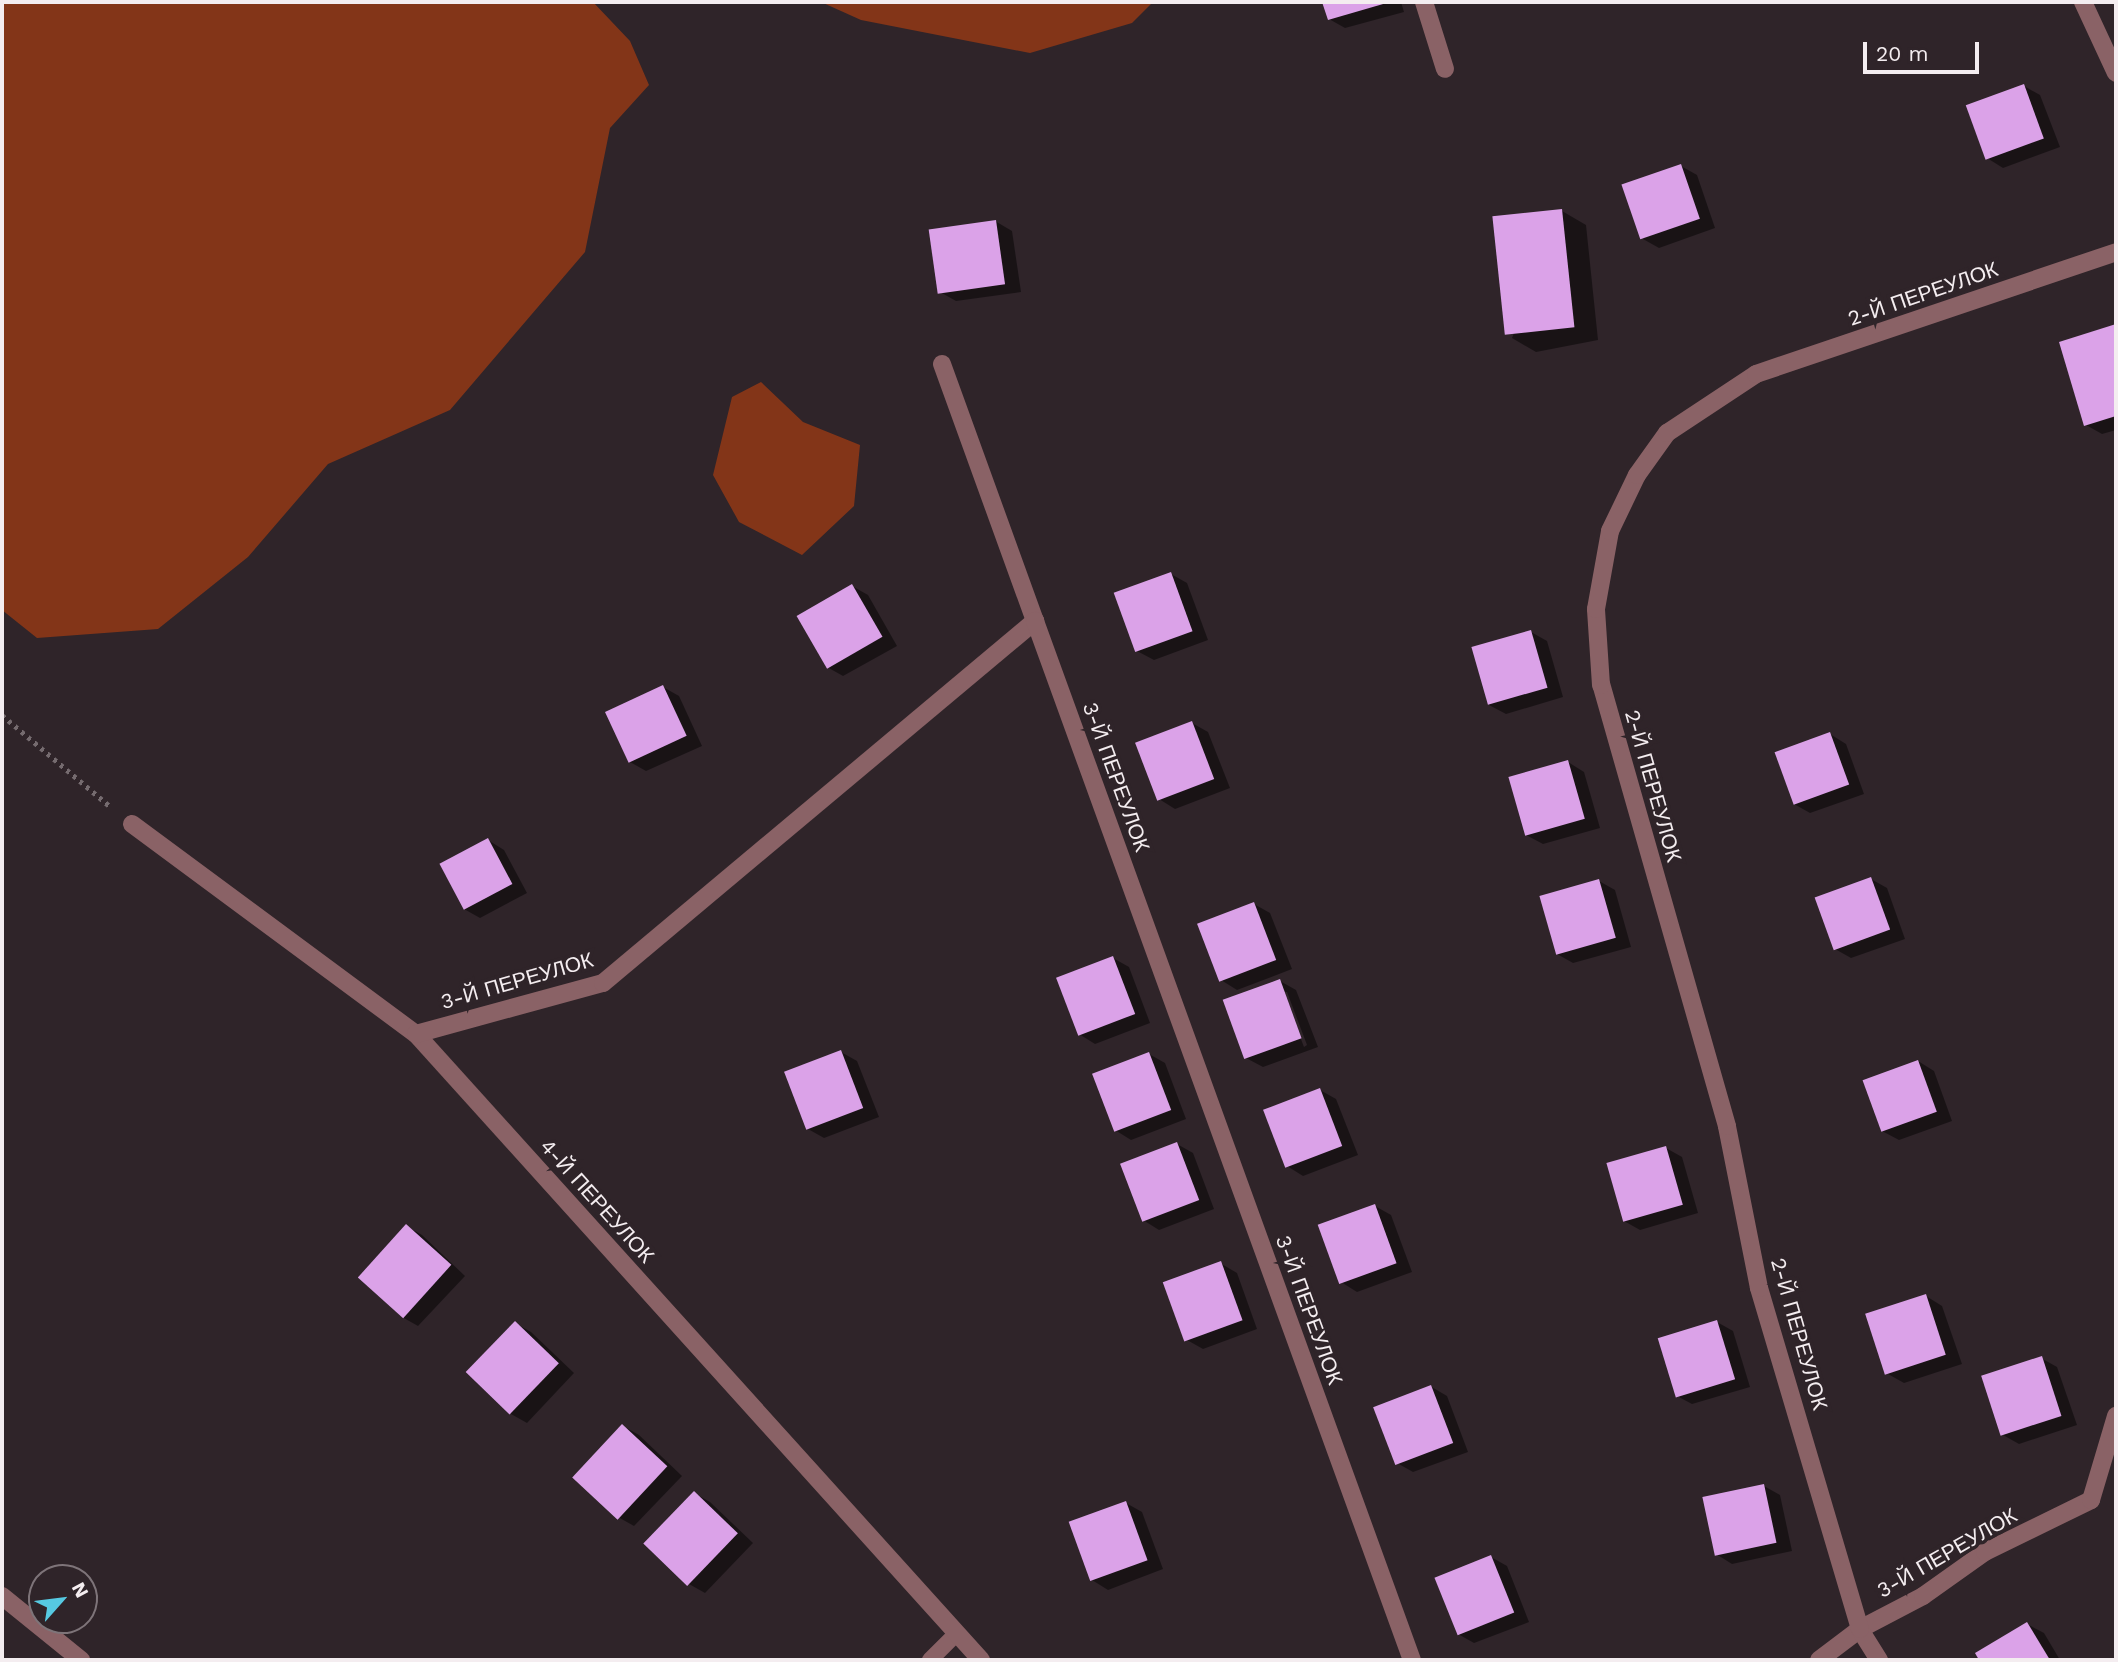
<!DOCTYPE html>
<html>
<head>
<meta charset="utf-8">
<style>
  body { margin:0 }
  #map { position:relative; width:2118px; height:1662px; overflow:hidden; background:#2f2429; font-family:"Work Sans",sans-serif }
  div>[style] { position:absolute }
  .forest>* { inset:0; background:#833518 }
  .shadow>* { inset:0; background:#0007 }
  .building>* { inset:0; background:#dba2e8; transform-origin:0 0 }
  .path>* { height:4.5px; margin-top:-2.25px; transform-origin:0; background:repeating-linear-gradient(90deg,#756b6f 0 3.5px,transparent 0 8.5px) }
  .lane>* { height:16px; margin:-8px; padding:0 8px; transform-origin:8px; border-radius:8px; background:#8a6266 }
  .street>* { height:18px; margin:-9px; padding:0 9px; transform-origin:9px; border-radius:9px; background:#8a6266 }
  span { translate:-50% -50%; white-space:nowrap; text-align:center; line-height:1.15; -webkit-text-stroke:7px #2f2429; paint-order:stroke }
  .street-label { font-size:21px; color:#f4edf0 }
  .frame { position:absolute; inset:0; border:4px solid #f4edf0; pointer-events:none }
  .north { position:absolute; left:28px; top:1564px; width:70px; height:70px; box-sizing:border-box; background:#2f2429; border:2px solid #7e7479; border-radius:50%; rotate:62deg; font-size:19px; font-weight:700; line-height:28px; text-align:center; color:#f4edf0 }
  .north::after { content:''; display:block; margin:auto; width:24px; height:32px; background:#56c9e1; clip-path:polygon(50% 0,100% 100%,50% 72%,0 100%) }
  .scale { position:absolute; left:1863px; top:42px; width:116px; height:32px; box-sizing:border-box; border:4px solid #f4edf0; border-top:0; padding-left:9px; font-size:21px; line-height:24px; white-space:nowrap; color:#f4edf0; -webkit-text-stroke:5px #2f2429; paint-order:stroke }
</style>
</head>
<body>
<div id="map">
  <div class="forest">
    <i style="clip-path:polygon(2px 2px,593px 2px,630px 41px,649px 85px,610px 128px,585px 252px,450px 410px,328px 464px,248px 557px,158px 629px,37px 638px,2px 610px)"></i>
    <i style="clip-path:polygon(821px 2px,1153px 2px,1132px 23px,1030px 53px,861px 20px)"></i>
    <i style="clip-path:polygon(761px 382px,803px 422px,860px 445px,854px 506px,802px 555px,739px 522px,713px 475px,732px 397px)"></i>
  </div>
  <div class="shadow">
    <i style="clip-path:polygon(1324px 2px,1401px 2px,1404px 12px,1345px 28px,1329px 19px)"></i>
    <i style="clip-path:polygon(2024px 86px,2040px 95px,2060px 147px,2003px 168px,1987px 158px)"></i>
    <i style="clip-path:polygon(1681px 166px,1697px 175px,1715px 228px,1659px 248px,1643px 239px)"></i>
    <i style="clip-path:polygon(1562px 211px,1586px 225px,1598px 340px,1536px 352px,1512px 338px)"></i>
    <i style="clip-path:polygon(995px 221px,1012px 231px,1021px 292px,956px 301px,940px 292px)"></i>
    <i style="clip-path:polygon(2116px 326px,2116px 430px,2102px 434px,2086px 425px,2061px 343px)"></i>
    <i style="clip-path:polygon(1171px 574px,1187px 583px,1208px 640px,1154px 660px,1137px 651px)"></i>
    <i style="clip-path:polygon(852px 586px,868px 595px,897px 646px,843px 676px,827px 667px)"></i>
    <i style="clip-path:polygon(1531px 632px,1547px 641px,1563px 697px,1506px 714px,1489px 705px)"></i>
    <i style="clip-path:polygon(663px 687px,679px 696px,702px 746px,646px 771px,630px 762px)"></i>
    <i style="clip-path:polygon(1192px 723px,1208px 732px,1230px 788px,1175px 809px,1159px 799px)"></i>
    <i style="clip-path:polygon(1830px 734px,1846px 744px,1864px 794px,1810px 813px,1794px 804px)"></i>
    <i style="clip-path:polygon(1568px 762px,1584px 772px,1600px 828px,1543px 844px,1526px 835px)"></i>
    <i style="clip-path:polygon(488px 840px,504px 850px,527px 893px,480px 918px,464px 909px)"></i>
    <i style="clip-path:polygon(1871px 879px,1887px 888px,1905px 939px,1851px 958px,1835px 949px)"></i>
    <i style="clip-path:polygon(1599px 881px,1615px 890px,1631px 947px,1573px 963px,1557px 954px)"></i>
    <i style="clip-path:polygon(1254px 904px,1270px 913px,1292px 969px,1237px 990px,1221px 980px)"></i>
    <i style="clip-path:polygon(1113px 958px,1129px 967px,1150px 1023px,1095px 1044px,1079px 1034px)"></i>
    <i style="clip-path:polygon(evenodd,1280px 981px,1296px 990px,1318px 1047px,1263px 1067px,1246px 1058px,1280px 981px,1283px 992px,1287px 992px,1307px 1045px,1304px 1047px,1283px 992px)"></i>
    <i style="clip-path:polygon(841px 1052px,857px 1061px,879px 1117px,824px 1138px,808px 1129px)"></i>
    <i style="clip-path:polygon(1149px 1054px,1165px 1063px,1186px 1119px,1131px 1140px,1115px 1130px)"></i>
    <i style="clip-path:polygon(1918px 1061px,1934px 1071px,1952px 1121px,1899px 1140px,1882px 1131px)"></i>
    <i style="clip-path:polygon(1320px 1090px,1336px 1099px,1358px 1155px,1303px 1176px,1287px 1166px)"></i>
    <i style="clip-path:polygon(1177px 1144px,1193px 1153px,1214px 1209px,1159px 1230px,1143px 1220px)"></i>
    <i style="clip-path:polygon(1666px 1148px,1682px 1157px,1698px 1213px,1640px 1230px,1624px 1221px)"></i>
    <i style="clip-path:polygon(1375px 1206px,1391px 1215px,1412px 1272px,1357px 1292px,1341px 1282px)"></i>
    <i style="clip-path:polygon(406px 1226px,422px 1235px,465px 1276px,418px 1326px,402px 1317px)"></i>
    <i style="clip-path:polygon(1220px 1263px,1237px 1273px,1257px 1329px,1203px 1349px,1187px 1340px)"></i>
    <i style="clip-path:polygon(1926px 1296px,1942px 1306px,1962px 1364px,1904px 1383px,1888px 1374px)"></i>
    <i style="clip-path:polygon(1717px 1322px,1733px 1331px,1750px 1387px,1692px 1404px,1675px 1395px)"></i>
    <i style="clip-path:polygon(515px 1323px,531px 1332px,574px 1373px,527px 1423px,511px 1414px)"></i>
    <i style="clip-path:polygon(2041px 1358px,2057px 1367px,2077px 1425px,2019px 1444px,2003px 1435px)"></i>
    <i style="clip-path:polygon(1430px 1386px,1447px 1396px,1468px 1452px,1413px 1472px,1397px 1463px)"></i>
    <i style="clip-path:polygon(623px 1426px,639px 1435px,682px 1476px,634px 1526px,618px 1517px)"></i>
    <i style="clip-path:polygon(1764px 1486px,1780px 1495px,1792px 1551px,1732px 1564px,1716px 1554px)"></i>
    <i style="clip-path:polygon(694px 1493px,710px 1502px,753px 1543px,705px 1593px,689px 1584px,646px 1544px)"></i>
    <i style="clip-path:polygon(1126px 1503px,1142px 1512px,1163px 1569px,1108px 1590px,1092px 1580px)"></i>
    <i style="clip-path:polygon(1491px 1557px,1507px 1566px,1529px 1622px,1474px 1643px,1458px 1634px)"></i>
    <i style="clip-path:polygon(2027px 1624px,2044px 1633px,2060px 1660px,1981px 1660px,1977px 1654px)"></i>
  </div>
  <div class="building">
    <i style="clip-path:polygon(1322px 2px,1390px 2px,1328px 20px)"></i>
    <i style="left:2024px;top:84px;width:58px;height:62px;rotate:70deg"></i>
    <i style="left:1681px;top:164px;width:58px;height:63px;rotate:71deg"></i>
    <i style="left:1562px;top:209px;width:119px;height:70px;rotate:84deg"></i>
    <i style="left:996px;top:220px;width:65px;height:68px;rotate:82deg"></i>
    <i style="clip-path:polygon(2116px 324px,2116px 416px,2084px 426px,2059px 342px)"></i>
    <i style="left:1171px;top:572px;width:63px;height:61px;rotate:70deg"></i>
    <i style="left:852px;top:584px;width:61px;height:64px;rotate:60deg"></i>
    <i style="left:1531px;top:630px;width:60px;height:62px;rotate:74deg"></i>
    <i style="left:663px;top:685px;width:56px;height:64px;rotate:65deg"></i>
    <i style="left:1192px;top:721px;width:62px;height:61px;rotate:69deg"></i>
    <i style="left:1830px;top:732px;width:56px;height:59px;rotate:70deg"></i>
    <i style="left:1568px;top:760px;width:61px;height:62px;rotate:74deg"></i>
    <i style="left:488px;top:838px;width:52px;height:55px;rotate:62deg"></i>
    <i style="left:1871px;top:877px;width:56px;height:60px;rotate:70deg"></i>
    <i style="left:1599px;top:879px;width:61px;height:62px;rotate:74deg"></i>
    <i style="left:1254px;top:902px;width:62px;height:61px;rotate:69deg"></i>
    <i style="left:1113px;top:956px;width:62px;height:61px;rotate:69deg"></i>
    <i style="left:1280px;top:979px;width:63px;height:61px;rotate:70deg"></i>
    <i style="left:841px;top:1050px;width:62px;height:61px;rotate:69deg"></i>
    <i style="left:1149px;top:1052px;width:62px;height:61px;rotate:69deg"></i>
    <i style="left:1918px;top:1060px;width:55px;height:59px;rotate:70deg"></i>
    <i style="left:1320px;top:1088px;width:62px;height:61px;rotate:69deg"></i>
    <i style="left:1177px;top:1142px;width:62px;height:61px;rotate:69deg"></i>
    <i style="left:1666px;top:1146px;width:61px;height:62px;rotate:74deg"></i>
    <i style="left:1375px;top:1204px;width:63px;height:61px;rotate:70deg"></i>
    <i style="left:406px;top:1224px;width:61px;height:72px;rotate:42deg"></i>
    <i style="left:1221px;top:1261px;width:63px;height:62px;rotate:70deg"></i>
    <i style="left:1926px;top:1294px;width:64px;height:64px;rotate:72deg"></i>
    <i style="left:1717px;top:1320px;width:62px;height:62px;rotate:73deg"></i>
    <i style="left:515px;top:1321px;width:61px;height:71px;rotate:44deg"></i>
    <i style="left:2042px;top:1356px;width:63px;height:64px;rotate:72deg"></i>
    <i style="left:1431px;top:1385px;width:62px;height:62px;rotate:69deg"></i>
    <i style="left:622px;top:1424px;width:62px;height:73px;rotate:43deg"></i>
    <i style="left:1764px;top:1484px;width:60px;height:63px;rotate:78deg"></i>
    <i style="left:694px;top:1491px;width:61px;height:73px;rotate:44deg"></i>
    <i style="left:1126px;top:1501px;width:63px;height:61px;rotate:70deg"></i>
    <i style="left:1491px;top:1555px;width:62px;height:61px;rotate:68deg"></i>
    <i style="clip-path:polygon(2027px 1622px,2050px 1660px,1979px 1660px,1975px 1653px)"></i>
  </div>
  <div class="path">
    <i style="left:2px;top:715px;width:143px;rotate:40.2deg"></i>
  </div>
  <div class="lane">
    <i style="left:930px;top:1660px;width:37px;rotate:-45deg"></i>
  </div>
  <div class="street">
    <i style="left:1424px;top:2px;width:70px;rotate:72.6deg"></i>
    <i style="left:2083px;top:2px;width:78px;rotate:65.1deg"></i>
    <i style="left:942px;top:364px;width:273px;rotate:70.1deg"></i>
    <i style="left:132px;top:824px;width:353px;rotate:36.5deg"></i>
    <i style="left:416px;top:1034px;width:843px;rotate:47.93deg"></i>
    <i style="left:416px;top:1034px;width:194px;rotate:-15.3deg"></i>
    <i style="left:603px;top:983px;width:564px;rotate:-39.96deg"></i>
    <i style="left:1035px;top:621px;width:1105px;rotate:70.06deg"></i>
    <i style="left:2px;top:1596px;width:102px;rotate:39deg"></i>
    <i style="left:1819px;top:1660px;width:51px;rotate:-37.1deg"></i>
    <i style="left:1860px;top:1629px;width:71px;rotate:-27.6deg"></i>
    <i style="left:1923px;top:1596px;width:76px;rotate:-35.4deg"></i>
    <i style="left:1985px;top:1552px;width:118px;rotate:-26.1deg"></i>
    <i style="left:2091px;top:1500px;width:88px;rotate:-73.4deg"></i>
    <i style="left:1879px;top:1660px;width:36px;rotate:-122deg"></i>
    <i style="left:1860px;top:1629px;width:356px;rotate:-106.5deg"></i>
    <i style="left:1759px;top:1288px;width:165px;rotate:-101.2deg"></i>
    <i style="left:1727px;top:1126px;width:459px;rotate:-105.9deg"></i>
    <i style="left:1601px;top:685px;width:76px;rotate:-93.8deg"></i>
    <i style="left:1596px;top:609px;width:79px;rotate:-79.8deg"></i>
    <i style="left:1610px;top:531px;width:62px;rotate:-64.3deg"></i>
    <i style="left:1637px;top:475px;width:52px;rotate:-54.5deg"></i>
    <i style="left:1667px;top:433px;width:107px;rotate:-33.5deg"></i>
    <i style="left:1756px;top:374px;width:380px;rotate:-18.7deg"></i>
  </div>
  <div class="street-label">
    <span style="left:1923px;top:294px;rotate:-19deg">2-Й ПЕРЕУЛОК</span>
    <span style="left:1116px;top:777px;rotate:70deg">3-Й ПЕРЕУЛОК</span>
    <span style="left:1653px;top:786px;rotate:74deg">2-Й ПЕРЕУЛОК</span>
    <span style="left:517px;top:981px;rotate:-16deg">3-Й ПЕРЕУЛОК</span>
    <span style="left:597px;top:1201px;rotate:48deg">4-Й ПЕРЕУЛОК</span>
    <span style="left:1309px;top:1310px;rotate:70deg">3-Й ПЕРЕУЛОК</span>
    <span style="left:1799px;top:1334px;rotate:74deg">2-Й ПЕРЕУЛОК</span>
    <span style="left:1947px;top:1553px;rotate:-30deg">3-Й ПЕРЕУЛОК</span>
  </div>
  <div class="frame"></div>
  <div class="north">N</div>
  <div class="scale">20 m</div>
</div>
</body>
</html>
